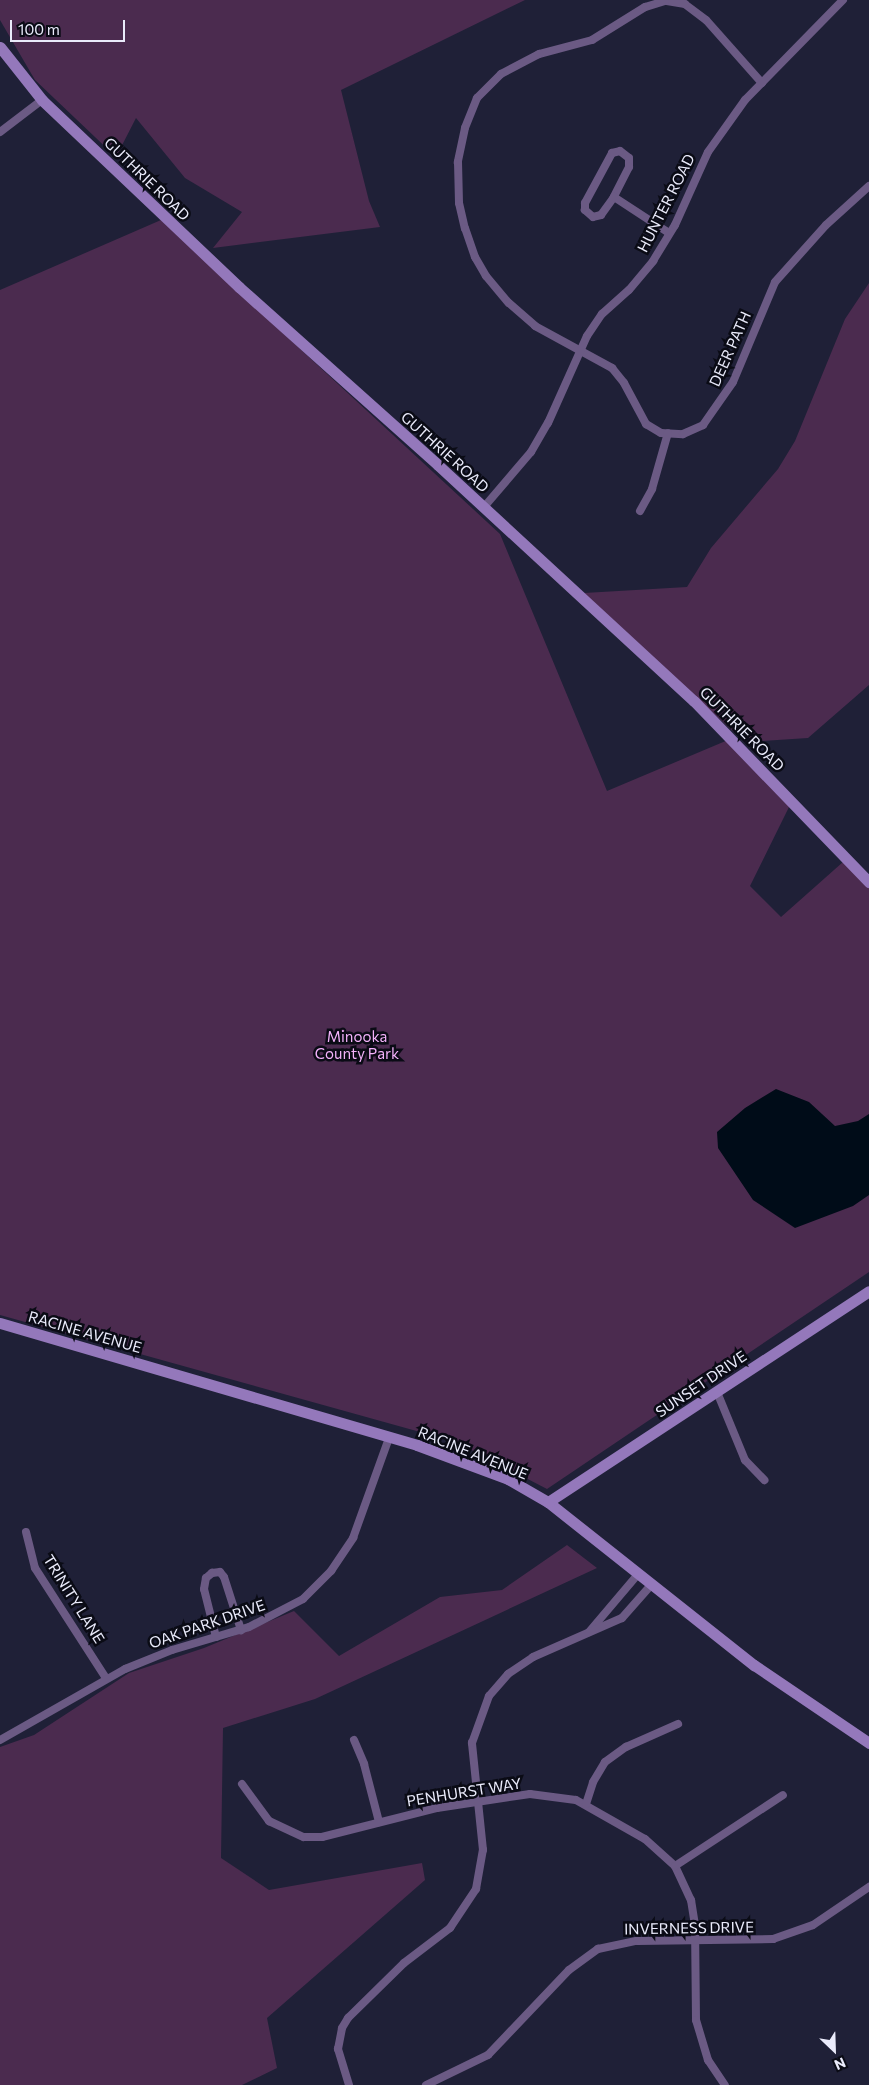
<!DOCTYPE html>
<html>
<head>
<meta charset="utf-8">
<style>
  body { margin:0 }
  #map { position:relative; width:869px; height:2085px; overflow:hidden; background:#1f2037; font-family:Commissioner,sans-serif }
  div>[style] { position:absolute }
  .green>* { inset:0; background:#4b2b4f }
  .water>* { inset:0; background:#000c18 }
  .street>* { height:8px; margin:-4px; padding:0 4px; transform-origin:4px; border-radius:4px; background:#6b5a84 }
  .secondary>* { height:11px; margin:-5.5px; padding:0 5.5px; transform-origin:5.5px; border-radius:5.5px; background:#9478bb }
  span { translate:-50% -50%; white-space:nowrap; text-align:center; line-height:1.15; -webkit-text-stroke:5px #0a0b15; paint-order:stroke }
  .street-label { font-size:15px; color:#eaebfb }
  .park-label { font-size:15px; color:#f4b2fb }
  .north { position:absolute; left:809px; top:2025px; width:50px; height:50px; -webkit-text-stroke:4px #0a0b15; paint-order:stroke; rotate:156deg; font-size:14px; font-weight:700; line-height:20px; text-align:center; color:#eaebfb }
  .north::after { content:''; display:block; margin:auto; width:18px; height:22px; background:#eaebfb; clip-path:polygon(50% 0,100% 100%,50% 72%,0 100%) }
  .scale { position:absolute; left:10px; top:20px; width:115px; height:22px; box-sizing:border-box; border:2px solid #eaebfb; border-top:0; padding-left:6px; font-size:15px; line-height:18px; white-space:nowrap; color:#eaebfb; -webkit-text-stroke:4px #0a0b15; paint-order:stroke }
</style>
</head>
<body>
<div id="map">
  <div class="green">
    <i style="clip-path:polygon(0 0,525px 0,341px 90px,369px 201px,380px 227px,213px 248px,242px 212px,185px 178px,136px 118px,116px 157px,35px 80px,0 20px)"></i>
    <i style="clip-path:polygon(161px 220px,500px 534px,607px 791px,728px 740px,790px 805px,750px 886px,781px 917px,843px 862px,869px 888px,869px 1272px,547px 1489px,456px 1442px,0 1315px,0 290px)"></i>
    <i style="clip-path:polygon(869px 283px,869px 685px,808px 738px,762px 741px,737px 735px,584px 593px,687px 587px,711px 548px,778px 469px,795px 441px,845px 319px)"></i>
    <i style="clip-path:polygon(567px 1545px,597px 1568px,315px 1699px,223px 1728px,221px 1858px,269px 1890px,422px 1863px,425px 1880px,267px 2018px,277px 2068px,242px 2085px,0 2085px,0 1747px,34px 1735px,129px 1673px,204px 1648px,294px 1611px,339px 1656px,440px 1597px,502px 1590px)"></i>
  </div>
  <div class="water">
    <i style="clip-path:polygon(776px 1089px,809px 1102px,835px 1126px,858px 1121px,869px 1114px,869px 1195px,853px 1206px,795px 1228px,753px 1200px,718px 1148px,717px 1132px,745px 1108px)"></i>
  </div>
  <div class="street">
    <i style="left:762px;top:83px;width:84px;rotate:-131.6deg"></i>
    <i style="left:706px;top:20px;width:26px;rotate:-143deg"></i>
    <i style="left:685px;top:4px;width:20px;rotate:-171deg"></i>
    <i style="left:665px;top:1px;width:21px;rotate:163deg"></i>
    <i style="left:645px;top:7px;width:62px;rotate:148.1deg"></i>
    <i style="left:592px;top:40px;width:55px;rotate:165.2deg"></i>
    <i style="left:539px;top:54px;width:43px;rotate:152.2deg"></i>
    <i style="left:501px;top:74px;width:34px;rotate:135deg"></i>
    <i style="left:477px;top:98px;width:32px;rotate:112deg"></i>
    <i style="left:465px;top:128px;width:35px;rotate:102deg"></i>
    <i style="left:458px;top:162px;width:41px;rotate:88.6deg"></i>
    <i style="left:459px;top:203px;width:26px;rotate:77deg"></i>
    <i style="left:465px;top:228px;width:31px;rotate:71deg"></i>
    <i style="left:475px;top:257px;width:22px;rotate:60deg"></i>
    <i style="left:486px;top:276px;width:35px;rotate:50deg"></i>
    <i style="left:509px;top:303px;width:35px;rotate:41deg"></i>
    <i style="left:535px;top:326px;width:88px;rotate:28.6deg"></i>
    <i style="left:612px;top:368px;width:19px;rotate:51deg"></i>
    <i style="left:624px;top:383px;width:47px;rotate:61.8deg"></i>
    <i style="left:646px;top:424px;width:17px;rotate:31deg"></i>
    <i style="left:661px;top:433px;width:22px;rotate:3deg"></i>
    <i style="left:683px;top:434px;width:22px;rotate:-24deg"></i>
    <i style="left:703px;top:425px;width:52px;rotate:-55.1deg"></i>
    <i style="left:733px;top:382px;width:108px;rotate:-67.2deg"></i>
    <i style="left:775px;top:282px;width:76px;rotate:-48.2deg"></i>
    <i style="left:826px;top:225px;width:58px;rotate:-42.2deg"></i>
    <i style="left:0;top:132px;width:53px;rotate:-37.3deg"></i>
    <i style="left:620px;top:151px;width:11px;rotate:38deg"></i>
    <i style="left:629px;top:158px;width:9px;rotate:90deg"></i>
    <i style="left:629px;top:167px;width:34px;rotate:117deg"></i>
    <i style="left:614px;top:197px;width:22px;rotate:126deg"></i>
    <i style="left:601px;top:215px;width:8px;rotate:166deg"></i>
    <i style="left:593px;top:217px;width:11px;rotate:-139deg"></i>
    <i style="left:585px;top:210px;width:7px;rotate:-90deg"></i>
    <i style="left:585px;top:203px;width:57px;rotate:-61.6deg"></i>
    <i style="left:612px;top:153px;width:8px;rotate:-14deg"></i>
    <i style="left:614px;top:197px;width:66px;rotate:33.2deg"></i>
    <i style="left:484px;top:507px;width:72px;rotate:-49.5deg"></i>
    <i style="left:531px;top:452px;width:34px;rotate:-60deg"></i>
    <i style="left:548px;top:423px;width:95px;rotate:-65.9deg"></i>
    <i style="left:587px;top:336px;width:27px;rotate:-56deg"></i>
    <i style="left:602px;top:314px;width:36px;rotate:-42deg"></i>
    <i style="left:629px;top:290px;width:38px;rotate:-50deg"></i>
    <i style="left:653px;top:261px;width:42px;rotate:-58.6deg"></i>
    <i style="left:675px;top:225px;width:80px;rotate:-65.7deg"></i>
    <i style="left:708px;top:152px;width:64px;rotate:-54.6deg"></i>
    <i style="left:745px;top:100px;width:140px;rotate:-45.6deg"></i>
    <i style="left:640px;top:511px;width:25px;rotate:-61deg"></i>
    <i style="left:652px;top:489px;width:58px;rotate:-74.1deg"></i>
    <i style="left:717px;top:1392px;width:74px;rotate:67.6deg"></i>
    <i style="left:745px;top:1460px;width:28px;rotate:46deg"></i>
    <i style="left:26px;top:1532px;width:37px;rotate:76deg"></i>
    <i style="left:35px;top:1568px;width:131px;rotate:57.2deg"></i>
    <i style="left:589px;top:1632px;width:77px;rotate:-49.7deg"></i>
    <i style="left:216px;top:1637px;width:49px;rotate:-104deg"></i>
    <i style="left:204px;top:1589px;width:11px;rotate:-80deg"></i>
    <i style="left:206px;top:1578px;width:8px;rotate:-40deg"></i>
    <i style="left:212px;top:1573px;width:8px;rotate:-7deg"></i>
    <i style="left:220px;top:1572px;width:6px;rotate:51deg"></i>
    <i style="left:224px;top:1577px;width:56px;rotate:72.2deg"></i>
    <i style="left:0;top:1740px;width:144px;rotate:-29.6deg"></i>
    <i style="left:125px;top:1669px;width:51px;rotate:-22deg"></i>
    <i style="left:172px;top:1650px;width:80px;rotate:-16.6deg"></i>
    <i style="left:249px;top:1627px;width:61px;rotate:-27.4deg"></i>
    <i style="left:303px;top:1599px;width:40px;rotate:-45deg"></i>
    <i style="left:331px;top:1571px;width:40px;rotate:-56deg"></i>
    <i style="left:353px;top:1538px;width:106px;rotate:-70.2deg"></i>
    <i style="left:354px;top:1740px;width:26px;rotate:67deg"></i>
    <i style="left:364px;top:1764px;width:60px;rotate:75.5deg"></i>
    <i style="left:242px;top:1784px;width:46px;rotate:53.9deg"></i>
    <i style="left:269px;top:1821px;width:38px;rotate:25deg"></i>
    <i style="left:304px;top:1837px;width:18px"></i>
    <i style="left:322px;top:1837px;width:119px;rotate:-14.2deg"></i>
    <i style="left:437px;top:1808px;width:94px;rotate:-8.6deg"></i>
    <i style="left:530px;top:1794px;width:46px;rotate:7.4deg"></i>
    <i style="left:576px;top:1800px;width:79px;rotate:29.5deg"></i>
    <i style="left:645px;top:1839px;width:40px;rotate:42deg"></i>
    <i style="left:675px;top:1866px;width:38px;rotate:65deg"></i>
    <i style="left:691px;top:1900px;width:24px;rotate:81deg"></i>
    <i style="left:695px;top:1924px;width:96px;rotate:89.4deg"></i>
    <i style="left:696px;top:2020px;width:42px;rotate:73.3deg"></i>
    <i style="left:708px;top:2060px;width:30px;rotate:56deg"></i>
    <i style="left:586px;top:1804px;width:23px;rotate:-72deg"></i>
    <i style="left:593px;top:1782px;width:23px;rotate:-59deg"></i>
    <i style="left:605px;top:1762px;width:26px;rotate:-36deg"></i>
    <i style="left:626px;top:1747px;width:57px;rotate:-23.9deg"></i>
    <i style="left:675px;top:1866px;width:129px;rotate:-33.3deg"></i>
    <i style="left:349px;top:2085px;width:38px;rotate:-107deg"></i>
    <i style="left:338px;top:2049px;width:21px;rotate:-79deg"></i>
    <i style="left:342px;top:2028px;width:12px;rotate:-59deg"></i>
    <i style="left:348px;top:2018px;width:78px;rotate:-44.5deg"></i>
    <i style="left:404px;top:1963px;width:58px;rotate:-37.3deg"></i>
    <i style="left:450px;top:1928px;width:47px;rotate:-56.3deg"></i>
    <i style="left:476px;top:1889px;width:40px;rotate:-80deg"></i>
    <i style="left:483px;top:1850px;width:108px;rotate:-95.9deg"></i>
    <i style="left:472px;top:1743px;width:50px;rotate:-70.1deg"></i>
    <i style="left:489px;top:1696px;width:29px;rotate:-49deg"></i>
    <i style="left:508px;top:1674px;width:30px;rotate:-34deg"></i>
    <i style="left:533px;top:1657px;width:97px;rotate:-23.7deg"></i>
    <i style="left:622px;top:1618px;width:45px;rotate:-48.6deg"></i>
    <i style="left:426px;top:2085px;width:69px;rotate:-25.8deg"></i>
    <i style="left:488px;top:2055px;width:117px;rotate:-46.4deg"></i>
    <i style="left:569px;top:1970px;width:36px;rotate:-36deg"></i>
    <i style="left:598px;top:1949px;width:40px;rotate:-12deg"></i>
    <i style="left:637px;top:1941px;width:136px;rotate:-0.8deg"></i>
    <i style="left:773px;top:1939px;width:42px;rotate:-19.3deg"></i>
    <i style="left:813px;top:1925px;width:68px;rotate:-34.2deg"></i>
  </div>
  <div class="secondary">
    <i style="left:0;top:47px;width:68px;rotate:51.6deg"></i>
    <i style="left:42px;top:100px;width:272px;rotate:43.5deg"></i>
    <i style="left:239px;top:287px;width:267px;rotate:41.8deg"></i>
    <i style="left:438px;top:465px;width:348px;rotate:42.7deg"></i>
    <i style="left:694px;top:701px;width:252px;rotate:46deg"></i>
    <i style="left:0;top:1323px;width:434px;rotate:16.3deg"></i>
    <i style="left:417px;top:1445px;width:97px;rotate:20.5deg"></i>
    <i style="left:508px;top:1479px;width:46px;rotate:29.9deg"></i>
    <i style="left:548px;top:1502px;width:263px;rotate:38.4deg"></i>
    <i style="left:754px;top:1665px;width:139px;rotate:34.1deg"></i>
    <i style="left:548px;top:1502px;width:384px;rotate:-33.3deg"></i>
  </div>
  <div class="street-label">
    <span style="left:147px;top:179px;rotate:44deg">GUTHRIE ROAD</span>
    <span style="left:666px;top:203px;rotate:-63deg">HUNTER ROAD</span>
    <span style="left:730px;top:349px;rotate:-66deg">DEER PATH</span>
    <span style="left:445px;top:452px;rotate:42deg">GUTHRIE ROAD</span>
    <span style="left:742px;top:729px;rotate:45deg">GUTHRIE ROAD</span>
    <span style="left:85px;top:1332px;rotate:16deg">RACINE AVENUE</span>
    <span style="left:701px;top:1384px;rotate:-34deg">SUNSET DRIVE</span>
    <span style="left:473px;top:1453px;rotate:22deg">RACINE AVENUE</span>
    <span style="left:74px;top:1599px;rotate:58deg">TRINITY LANE</span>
    <span style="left:207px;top:1624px;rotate:-19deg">OAK PARK DRIVE</span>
    <span style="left:464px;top:1792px;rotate:-9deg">PENHURST WAY</span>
    <span style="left:689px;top:1928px;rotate:-1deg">INVERNESS DRIVE</span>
  </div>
  <div class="park-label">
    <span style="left:357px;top:1045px">Minooka<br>County Park</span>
  </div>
  <div class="north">N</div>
  <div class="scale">100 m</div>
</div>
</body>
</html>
